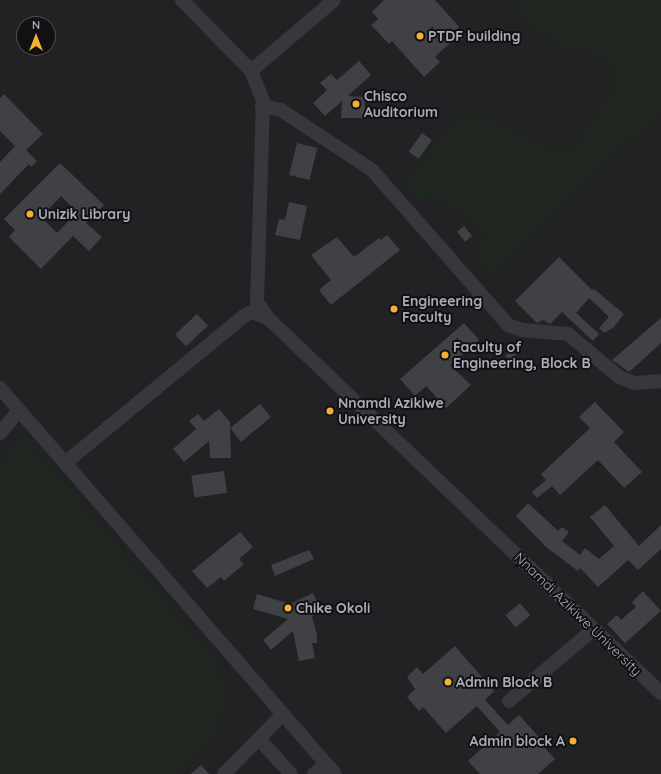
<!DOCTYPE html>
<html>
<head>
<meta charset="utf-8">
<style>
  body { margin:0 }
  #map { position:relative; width:661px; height:774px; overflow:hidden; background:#161618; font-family:Quicksand,sans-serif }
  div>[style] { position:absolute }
  .built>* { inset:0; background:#222225 }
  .green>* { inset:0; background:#1e261f }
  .building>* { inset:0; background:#404145; transform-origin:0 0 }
  .minor>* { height:14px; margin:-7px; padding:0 7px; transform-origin:7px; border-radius:7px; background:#37383d }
  .dots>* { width:11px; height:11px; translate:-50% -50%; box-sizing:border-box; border:2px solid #111113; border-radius:50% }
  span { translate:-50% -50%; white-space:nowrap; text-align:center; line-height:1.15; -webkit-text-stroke:4px #111113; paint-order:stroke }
  .poi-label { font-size:14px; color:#a8adb8; font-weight:700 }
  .left { translate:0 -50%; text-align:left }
  .right { translate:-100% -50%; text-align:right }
  .street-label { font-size:14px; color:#a8adb8 }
  .north { position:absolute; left:16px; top:16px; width:40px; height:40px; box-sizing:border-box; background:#111113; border:1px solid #4d4f55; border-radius:50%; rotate:0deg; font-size:11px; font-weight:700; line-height:16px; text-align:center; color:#a8adb8 }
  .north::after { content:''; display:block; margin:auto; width:14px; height:18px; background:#f2b134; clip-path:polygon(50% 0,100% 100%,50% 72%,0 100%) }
</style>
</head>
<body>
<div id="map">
  <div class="built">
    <i style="clip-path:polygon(evenodd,0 0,661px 0,661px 774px,0 774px,0 0,24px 24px,48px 24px,48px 48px,24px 48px,24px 24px)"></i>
  </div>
  <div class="green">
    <i style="clip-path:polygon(516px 0,661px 0,661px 113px,607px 162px,494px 277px,473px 255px,483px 239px,476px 228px,443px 202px,430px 198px,419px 201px,401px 183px,461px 114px,478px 113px,553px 149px,574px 145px,612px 91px,611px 69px,597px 55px,561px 50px,518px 14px)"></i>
    <i style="clip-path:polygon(23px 433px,215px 658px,226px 688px,223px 715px,215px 738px,179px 774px,0 774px,0 460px)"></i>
  </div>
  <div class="building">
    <i style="clip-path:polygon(384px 0,435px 0,463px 31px,435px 57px,440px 62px,424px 77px,392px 41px,389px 44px,371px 25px,378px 19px,372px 12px)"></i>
    <i style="clip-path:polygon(359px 61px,371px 75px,348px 96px,365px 97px,365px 118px,341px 118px,342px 101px,325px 116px,313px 103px,327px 90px,320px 83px,331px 74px,337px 80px)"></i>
    <i style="clip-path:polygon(4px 94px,43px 134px,26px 150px,37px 161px,31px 167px,29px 164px,0 194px,0 162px,15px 146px,0 131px,0 98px)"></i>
    <i style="left:422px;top:133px;width:12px;height:23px;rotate:35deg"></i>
    <i style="left:297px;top:143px;width:21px;height:33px;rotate:14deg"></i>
    <i style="clip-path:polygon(evenodd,60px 163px,104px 205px,86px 223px,102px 237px,89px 251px,73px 236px,41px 269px,9px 237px,15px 230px,4px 219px,60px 163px,61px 196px,77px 212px,57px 233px,41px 217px,61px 196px)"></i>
    <i style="clip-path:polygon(289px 202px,307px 206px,300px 240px,275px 235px,279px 219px,285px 220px)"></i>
    <i style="left:464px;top:226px;width:13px;height:9px;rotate:51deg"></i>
    <i style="clip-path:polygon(387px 235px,400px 250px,331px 305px,319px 290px,331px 280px,311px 255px,337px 237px,354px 257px,379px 238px,381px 240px)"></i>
    <i style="clip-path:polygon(559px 257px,592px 290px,594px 289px,624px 314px,613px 328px,604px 333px,599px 328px,609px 317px,589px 298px,576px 313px,599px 334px,593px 341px,562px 312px,550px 324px,543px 320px,537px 323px,515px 301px)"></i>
    <i style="left:197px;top:314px;width:16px;height:30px;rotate:47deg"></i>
    <i style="clip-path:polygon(661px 318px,661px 343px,629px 372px,612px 360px)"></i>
    <i style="clip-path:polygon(464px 323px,479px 340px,450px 365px,471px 385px,446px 408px,426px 386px,415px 396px,400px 379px)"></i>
    <i style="left:510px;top:350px;width:8px;height:8px;rotate:40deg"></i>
    <i style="clip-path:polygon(595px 402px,624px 432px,614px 442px,642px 472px,624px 488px,598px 460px,560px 495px,552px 486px,537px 498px,532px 492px,546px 480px,541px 474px,590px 428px,579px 417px)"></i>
    <i style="clip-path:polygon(260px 404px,271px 417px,241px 442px,230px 428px,231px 458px,210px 458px,209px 441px,184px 462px,173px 449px,196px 429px,189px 421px,198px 414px,204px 421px,219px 409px,230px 422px,230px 428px)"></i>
    <i style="left:224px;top:471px;width:22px;height:33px;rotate:82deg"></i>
    <i style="clip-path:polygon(528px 503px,558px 531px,562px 527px,569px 532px,562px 541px,580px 555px,585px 548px,599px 559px,614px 546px,590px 517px,605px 505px,639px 546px,661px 525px,661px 549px,638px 570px,628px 560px,598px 587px,580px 568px,578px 571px,546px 547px,516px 516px)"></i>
    <i style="clip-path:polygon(240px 532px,253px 547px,239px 559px,244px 564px,224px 581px,221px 577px,207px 588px,192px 571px)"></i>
    <i style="clip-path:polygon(309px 550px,314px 559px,275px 576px,271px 565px)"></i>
    <i style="clip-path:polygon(643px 591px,661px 611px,625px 643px,607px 624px,617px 615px,621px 620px,636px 607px,632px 602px)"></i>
    <i style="clip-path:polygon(313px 593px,322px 612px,312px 616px,317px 635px,317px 643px,312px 643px,315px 658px,299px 661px,293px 631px,271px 650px,263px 640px,288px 619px,253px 609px,257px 594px,290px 604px)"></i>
    <i style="left:520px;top:603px;width:16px;height:19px;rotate:50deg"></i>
    <i style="clip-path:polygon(455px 646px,494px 691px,485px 700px,508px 725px,519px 715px,546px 745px,544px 747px,555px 759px,538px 774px,480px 774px,468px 761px,500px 732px,477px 706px,446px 733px,423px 707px,419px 711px,407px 697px,415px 689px,407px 677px,417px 667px,423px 674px)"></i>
    <i style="clip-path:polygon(201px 765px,209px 774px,191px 774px)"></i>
  </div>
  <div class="minor">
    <i style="left:182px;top:0;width:99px;rotate:45.8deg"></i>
    <i style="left:251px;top:71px;width:32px;rotate:68deg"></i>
    <i style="left:263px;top:101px;width:201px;rotate:91.7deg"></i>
    <i style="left:257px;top:302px;width:21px;rotate:55deg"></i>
    <i style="left:269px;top:319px;width:542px;rotate:43.65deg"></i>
    <i style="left:251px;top:71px;width:109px;rotate:-40.5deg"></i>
    <i style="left:262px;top:106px;width:19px;rotate:12deg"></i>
    <i style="left:281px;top:110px;width:109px;rotate:33.4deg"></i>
    <i style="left:372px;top:170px;width:206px;rotate:48.7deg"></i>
    <i style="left:508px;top:325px;width:15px;rotate:20deg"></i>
    <i style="left:522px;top:330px;width:46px;rotate:5deg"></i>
    <i style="left:568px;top:334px;width:67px;rotate:40.1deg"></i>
    <i style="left:619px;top:377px;width:16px;rotate:22deg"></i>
    <i style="left:634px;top:383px;width:27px;rotate:-4deg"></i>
    <i style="left:0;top:388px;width:511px;rotate:49.05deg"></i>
    <i style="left:0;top:433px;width:30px;rotate:-50deg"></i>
    <i style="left:65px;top:463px;width:232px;rotate:-39.4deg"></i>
    <i style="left:244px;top:316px;width:9px;rotate:-27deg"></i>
    <i style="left:252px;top:312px;width:18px;rotate:22deg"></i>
    <i style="left:509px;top:701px;width:111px;rotate:-40.3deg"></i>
    <i style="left:259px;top:739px;width:47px;rotate:47.6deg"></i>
    <i style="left:224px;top:774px;width:84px;rotate:-45.5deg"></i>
    <i style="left:314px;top:774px;width:16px;rotate:-40deg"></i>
  </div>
  <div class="dots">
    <i style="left:420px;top:36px;background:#f2b134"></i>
    <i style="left:356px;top:104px;background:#f2b134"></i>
    <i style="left:30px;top:214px;background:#f2b134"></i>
    <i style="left:394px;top:309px;background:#f2b134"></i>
    <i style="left:445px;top:355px;background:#f2b134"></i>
    <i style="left:330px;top:411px;background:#f2b134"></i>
    <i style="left:288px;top:608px;background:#f2b134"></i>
    <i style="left:448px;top:682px;background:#f2b134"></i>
    <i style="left:573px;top:741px;background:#f2b134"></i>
  </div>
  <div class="poi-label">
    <span class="left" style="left:428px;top:36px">PTDF building</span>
    <span class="left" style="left:364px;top:104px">Chisco<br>Auditorium</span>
    <span class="left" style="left:38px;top:214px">Unizik Library</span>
    <span class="left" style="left:402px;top:309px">Engineering<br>Faculty</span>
    <span class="left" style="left:453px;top:355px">Faculty of<br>Engineering, Block B</span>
    <span class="left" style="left:338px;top:411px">Nnamdi Azikiwe<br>University</span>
    <span class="left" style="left:296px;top:608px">Chike Okoli</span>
    <span class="left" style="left:456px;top:682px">Admin Block B</span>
    <span class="right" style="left:565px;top:741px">Admin block A</span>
  </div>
  <div class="street-label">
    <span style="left:578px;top:614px;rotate:44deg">Nnamdi Azikiwe University</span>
  </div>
  <div class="north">N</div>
</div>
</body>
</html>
